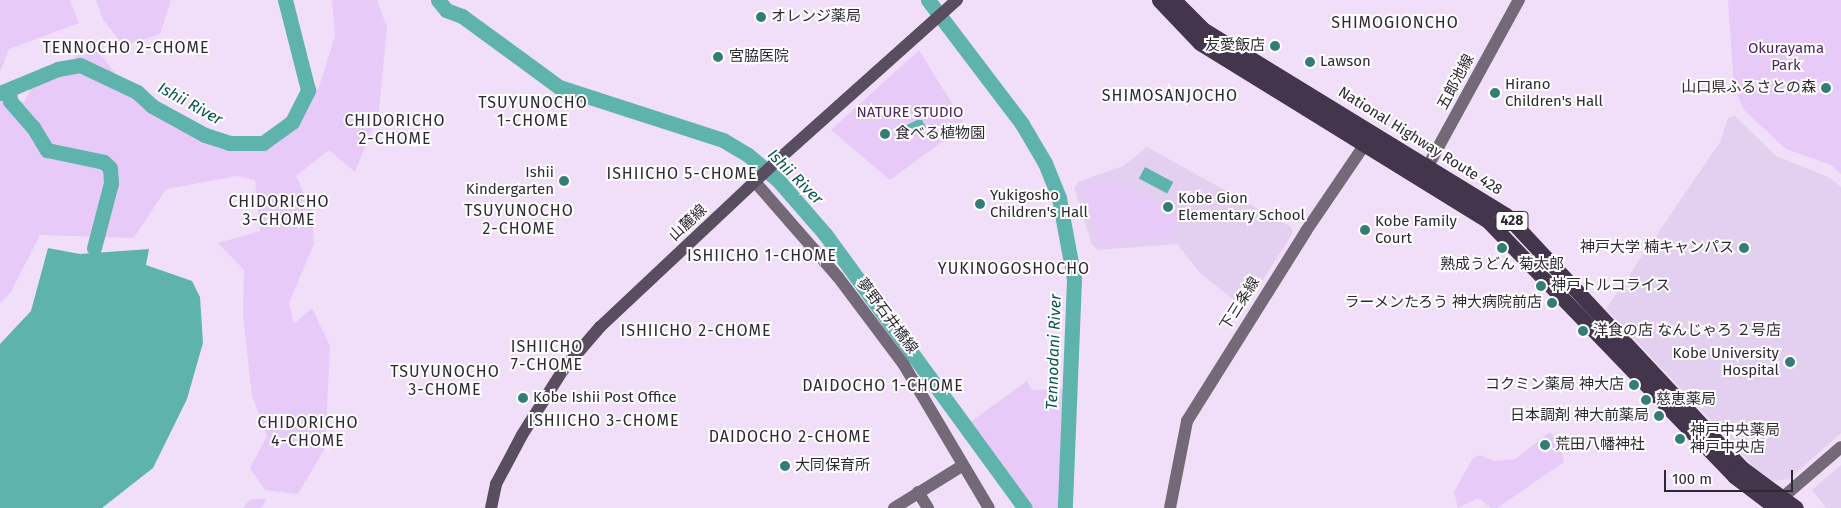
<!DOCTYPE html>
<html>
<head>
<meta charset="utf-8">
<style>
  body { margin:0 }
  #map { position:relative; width:1841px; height:508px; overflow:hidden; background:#f1dffa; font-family:"Fira Sans","Noto Sans JP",sans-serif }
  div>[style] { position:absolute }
  .built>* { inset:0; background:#e3cfef }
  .green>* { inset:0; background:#e7caf7 }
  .water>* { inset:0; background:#5fb3ad; transform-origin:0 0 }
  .river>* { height:15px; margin:-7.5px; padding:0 7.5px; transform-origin:7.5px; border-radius:7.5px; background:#5fb3ad }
  .secondary>* { height:12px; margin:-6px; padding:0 6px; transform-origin:6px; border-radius:6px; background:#746979 }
  .primary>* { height:12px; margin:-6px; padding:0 6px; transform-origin:6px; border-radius:6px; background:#594d60 }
  .highway>* { height:15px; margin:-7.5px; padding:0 7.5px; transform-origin:7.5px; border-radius:7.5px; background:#43354b }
  .dots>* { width:14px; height:14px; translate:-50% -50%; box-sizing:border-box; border:2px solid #fff; border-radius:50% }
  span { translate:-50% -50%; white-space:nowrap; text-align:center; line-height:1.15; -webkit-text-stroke:4px #fff; paint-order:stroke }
  .shield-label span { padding:1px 4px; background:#fff; border:1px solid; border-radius:4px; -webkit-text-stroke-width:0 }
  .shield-label { font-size:14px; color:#2e2832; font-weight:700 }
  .poi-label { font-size:15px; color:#2e2832 }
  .left { translate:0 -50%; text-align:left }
  .right { translate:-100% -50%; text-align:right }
  .park-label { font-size:15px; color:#4f2463 }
  .street-label { font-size:15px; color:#2e2832 }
  .neighbourhood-label { font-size:16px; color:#2e2832; letter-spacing:1px }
  .water-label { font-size:16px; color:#065450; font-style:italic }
  .scale { position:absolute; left:1664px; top:470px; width:129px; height:22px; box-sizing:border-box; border:2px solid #2e2832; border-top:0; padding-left:6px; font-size:15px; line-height:18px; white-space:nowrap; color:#2e2832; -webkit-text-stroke:4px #fff; paint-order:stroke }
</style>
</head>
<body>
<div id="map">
  <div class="built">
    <i style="clip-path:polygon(1735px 116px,1776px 156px,1830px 178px,1841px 187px,1841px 433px,1789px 479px,1773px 481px,1754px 467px,1606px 309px,1720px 142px,1728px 118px)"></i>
    <i style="clip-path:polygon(1147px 147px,1291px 227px,1293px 233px,1247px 304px,1242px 306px,1202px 275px,1177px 244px,1098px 250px,1092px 245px,1074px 188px,1078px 182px,1123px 166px)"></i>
    <i style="clip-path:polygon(1841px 465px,1841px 508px,1826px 508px,1812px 490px)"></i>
  </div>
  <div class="green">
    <i style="clip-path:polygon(0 0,70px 0,79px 23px,9px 49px,0 72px)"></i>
    <i style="clip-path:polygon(96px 0,171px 0,160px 34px,123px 46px,103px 19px)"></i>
    <i style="clip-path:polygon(332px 0,377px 0,387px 27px,379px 111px,355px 172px,329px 150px,296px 176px,312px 211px,314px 244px,289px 303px,294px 324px,312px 308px,330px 346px,325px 448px,298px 494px,265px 490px,250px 468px,267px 436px,252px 395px,243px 316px,244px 270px,218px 243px,260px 231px,255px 180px,237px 176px,166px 189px,134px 238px,40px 235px,11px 292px,0 303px,0 92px,24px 103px,40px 68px,74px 59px,88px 39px,127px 88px,176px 127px,228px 144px,264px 144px,296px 124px,319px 87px,335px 36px)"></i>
    <i style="clip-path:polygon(1728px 0,1841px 0,1841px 174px,1831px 165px,1786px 149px,1744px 110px,1734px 87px)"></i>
    <i style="clip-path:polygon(919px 50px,967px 128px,939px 144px,890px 180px,831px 130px)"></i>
    <i style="clip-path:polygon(1117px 179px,1182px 215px,1169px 236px,1102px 244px,1096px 240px,1095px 225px,1082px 187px,1084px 183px,1106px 180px,1112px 183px)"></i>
    <i style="clip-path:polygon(1027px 381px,1032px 390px,1065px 389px,1063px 508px,1032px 508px,969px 423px)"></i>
    <i style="clip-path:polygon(1550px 432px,1559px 442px,1564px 462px,1497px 508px,1491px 508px,1478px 498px,1458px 508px,1454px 492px,1473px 458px,1480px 455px,1495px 461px,1515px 459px)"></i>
    <i style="clip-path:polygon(250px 499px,267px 499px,261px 508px,243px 508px)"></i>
  </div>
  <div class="water">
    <i style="clip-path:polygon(917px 120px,922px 120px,926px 127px,918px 134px,907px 133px,907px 125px)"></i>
    <i style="left:1145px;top:167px;width:32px;height:13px;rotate:28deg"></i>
    <i style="clip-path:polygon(48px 248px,80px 254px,149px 249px,146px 265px,192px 281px,200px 297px,203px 343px,187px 399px,153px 468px,102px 508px,0 508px,0 344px,31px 311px)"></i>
  </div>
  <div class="river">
    <i style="left:438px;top:0;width:13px;rotate:51deg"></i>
    <i style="left:446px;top:10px;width:17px;rotate:21deg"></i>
    <i style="left:462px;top:16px;width:120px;rotate:36.2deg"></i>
    <i style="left:559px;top:87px;width:172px;rotate:17.9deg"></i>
    <i style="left:723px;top:140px;width:29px;rotate:31deg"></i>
    <i style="left:748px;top:155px;width:39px;rotate:40deg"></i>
    <i style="left:778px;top:180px;width:72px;rotate:49deg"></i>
    <i style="left:825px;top:234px;width:339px;rotate:53.9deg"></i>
    <i style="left:928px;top:0;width:156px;rotate:52.8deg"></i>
    <i style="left:1022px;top:124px;width:45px;rotate:59.5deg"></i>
    <i style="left:1045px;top:163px;width:38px;rotate:68deg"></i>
    <i style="left:1059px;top:198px;width:82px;rotate:79.5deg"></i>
    <i style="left:1074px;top:279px;width:229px;rotate:92.3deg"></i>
    <i style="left:9px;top:91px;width:10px;rotate:84deg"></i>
    <i style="left:10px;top:101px;width:35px;rotate:49deg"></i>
    <i style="left:33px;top:127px;width:27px;rotate:59deg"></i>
    <i style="left:47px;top:150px;width:58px;rotate:11.9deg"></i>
    <i style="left:104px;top:162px;width:8px;rotate:45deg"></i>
    <i style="left:110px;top:168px;width:15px;rotate:86deg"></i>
    <i style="left:111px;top:183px;width:67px;rotate:104.7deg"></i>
    <i style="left:0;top:93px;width:63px;rotate:-22.5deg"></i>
    <i style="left:58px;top:69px;width:22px;rotate:-10deg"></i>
    <i style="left:80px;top:65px;width:63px;rotate:25.3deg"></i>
    <i style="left:137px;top:92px;width:21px;rotate:43deg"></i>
    <i style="left:152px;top:106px;width:60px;rotate:28.7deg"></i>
    <i style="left:205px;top:135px;width:25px;rotate:18deg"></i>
    <i style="left:229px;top:143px;width:34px"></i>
    <i style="left:263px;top:143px;width:36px;rotate:-36deg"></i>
    <i style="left:292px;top:122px;width:36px;rotate:-63deg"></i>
    <i style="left:308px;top:90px;width:93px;rotate:-104.3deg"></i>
  </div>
  <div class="secondary">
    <i style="left:1423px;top:175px;width:200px;rotate:-61.3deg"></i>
    <i style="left:756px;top:183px;width:125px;rotate:48.9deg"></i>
    <i style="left:838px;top:277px;width:110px;rotate:53.1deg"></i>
    <i style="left:904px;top:365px;width:166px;rotate:59.3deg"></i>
    <i style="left:918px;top:492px;width:19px;rotate:58deg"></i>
    <i style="left:1775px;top:504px;width:87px;rotate:-40.8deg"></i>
    <i style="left:894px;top:508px;width:80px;rotate:-31.7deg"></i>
    <i style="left:1170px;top:508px;width:89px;rotate:-78.9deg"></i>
    <i style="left:1187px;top:421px;width:224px;rotate:-57.9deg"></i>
    <i style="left:1306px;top:231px;width:114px;rotate:-55.8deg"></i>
  </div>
  <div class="primary">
    <i style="left:491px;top:508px;width:25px;rotate:-78deg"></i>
    <i style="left:496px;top:484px;width:55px;rotate:-62deg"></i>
    <i style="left:522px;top:435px;width:77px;rotate:-57.8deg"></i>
    <i style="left:563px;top:370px;width:57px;rotate:-49.3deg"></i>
    <i style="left:600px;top:327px;width:245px;rotate:-43.2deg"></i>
    <i style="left:779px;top:159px;width:239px;rotate:-41.8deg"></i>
  </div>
  <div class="highway">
    <i style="left:1159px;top:0;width:59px;rotate:46.4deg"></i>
    <i style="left:1200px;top:43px;width:337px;rotate:31.7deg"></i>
    <i style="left:1487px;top:220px;width:356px;rotate:46deg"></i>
    <i style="left:1734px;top:476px;width:53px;rotate:37.3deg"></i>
    <i style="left:1174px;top:0;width:42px;rotate:45deg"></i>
    <i style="left:1204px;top:30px;width:354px;rotate:31.5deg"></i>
    <i style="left:1506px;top:215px;width:346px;rotate:47deg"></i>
    <i style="left:1742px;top:468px;width:67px;rotate:36.5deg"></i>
  </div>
  <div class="dots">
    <i style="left:761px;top:17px;background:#347c78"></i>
    <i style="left:1275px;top:46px;background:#347c78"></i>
    <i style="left:718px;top:57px;background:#347c78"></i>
    <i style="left:1310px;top:62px;background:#347c78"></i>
    <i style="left:1826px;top:88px;background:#347c78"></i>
    <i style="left:1495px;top:93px;background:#347c78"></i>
    <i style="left:885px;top:134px;background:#347c78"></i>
    <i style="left:564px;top:181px;background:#347c78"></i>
    <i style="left:980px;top:204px;background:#347c78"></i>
    <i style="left:1168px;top:207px;background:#347c78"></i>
    <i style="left:1365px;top:230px;background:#347c78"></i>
    <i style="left:1502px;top:248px;background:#347c78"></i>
    <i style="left:1744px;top:248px;background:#347c78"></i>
    <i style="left:1541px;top:286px;background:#347c78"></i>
    <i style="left:1552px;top:303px;background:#347c78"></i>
    <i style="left:1583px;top:331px;background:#347c78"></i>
    <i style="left:1790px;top:362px;background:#347c78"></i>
    <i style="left:1634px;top:385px;background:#347c78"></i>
    <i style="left:523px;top:398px;background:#347c78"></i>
    <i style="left:1646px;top:400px;background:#347c78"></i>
    <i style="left:1659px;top:416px;background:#347c78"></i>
    <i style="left:1680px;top:439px;background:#347c78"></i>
    <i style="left:1545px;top:445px;background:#347c78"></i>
    <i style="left:785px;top:466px;background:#347c78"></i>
  </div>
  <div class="shield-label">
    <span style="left:1512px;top:221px">428</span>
  </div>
  <div class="poi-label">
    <span class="left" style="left:771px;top:17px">オレンジ薬局</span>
    <span class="right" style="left:1265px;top:46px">友愛飯店</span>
    <span class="left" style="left:729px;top:57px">宮脇医院</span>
    <span class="left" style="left:1320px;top:62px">Lawson</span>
    <span class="left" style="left:1505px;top:93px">Hirano<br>Children's Hall</span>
    <span class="right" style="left:1816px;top:88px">山口県ふるさとの森</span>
    <span class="left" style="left:895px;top:134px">食べる植物園</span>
    <span class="right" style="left:554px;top:181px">Ishii<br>Kindergarten</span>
    <span class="left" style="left:990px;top:204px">Yukigosho<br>Children's Hall</span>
    <span class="left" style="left:1178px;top:207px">Kobe Gion<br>Elementary School</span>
    <span class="left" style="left:1375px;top:230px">Kobe Family<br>Court</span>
    <span class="right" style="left:1734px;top:248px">神戸大学 楠キャンパス</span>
    <span style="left:1502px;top:265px">熟成うどん 菊太郎</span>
    <span class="left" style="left:1551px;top:286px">神戸トルコライス</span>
    <span class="right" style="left:1542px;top:303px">ラーメンたろう 神大病院前店</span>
    <span class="left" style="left:1593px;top:331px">洋食の店 なんじゃろ ２号店</span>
    <span class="right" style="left:1779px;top:362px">Kobe University<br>Hospital</span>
    <span class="right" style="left:1624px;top:385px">コクミン薬局 神大店</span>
    <span class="left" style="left:533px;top:398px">Kobe Ishii Post Office</span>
    <span class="left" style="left:1656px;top:400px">慈恵薬局</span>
    <span class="right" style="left:1649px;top:416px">日本調剤 神大前薬局</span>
    <span class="left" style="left:1690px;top:439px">神戸中央薬局<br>神戸中央店</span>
    <span class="left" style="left:1555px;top:445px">荒田八幡神社</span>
    <span class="left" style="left:795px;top:466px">大同保育所</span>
  </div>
  <div class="park-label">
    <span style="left:1786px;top:57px">Okurayama<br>Park</span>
    <span style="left:910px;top:113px">NATURE STUDIO</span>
  </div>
  <div class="street-label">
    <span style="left:1456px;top:82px;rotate:-62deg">五郎池線</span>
    <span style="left:1420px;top:141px;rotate:32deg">National Highway Route 428</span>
    <span style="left:688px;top:223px;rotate:-43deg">山麓線</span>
    <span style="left:1240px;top:304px;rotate:-58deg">下三条線</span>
    <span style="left:887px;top:316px;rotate:53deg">夢野石井橋線</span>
  </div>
  <div class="neighbourhood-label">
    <span style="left:1395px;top:23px">SHIMOGIONCHO</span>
    <span style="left:126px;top:48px">TENNOCHO 2-CHOME</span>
    <span style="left:1170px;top:96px">SHIMOSANJOCHO</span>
    <span style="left:533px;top:112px">TSUYUNOCHO<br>1-CHOME</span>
    <span style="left:395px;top:130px">CHIDORICHO<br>2-CHOME</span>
    <span style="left:682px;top:174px">ISHIICHO 5-CHOME</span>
    <span style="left:279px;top:211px">CHIDORICHO<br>3-CHOME</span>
    <span style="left:519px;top:220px">TSUYUNOCHO<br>2-CHOME</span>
    <span style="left:762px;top:256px">ISHIICHO 1-CHOME</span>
    <span style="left:1014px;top:269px">YUKINOGOSHOCHO</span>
    <span style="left:696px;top:331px">ISHIICHO 2-CHOME</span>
    <span style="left:547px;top:356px">ISHIICHO<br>7-CHOME</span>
    <span style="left:445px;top:381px">TSUYUNOCHO<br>3-CHOME</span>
    <span style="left:883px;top:386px">DAIDOCHO 1-CHOME</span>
    <span style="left:604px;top:421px">ISHIICHO 3-CHOME</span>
    <span style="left:308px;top:432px">CHIDORICHO<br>4-CHOME</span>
    <span style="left:790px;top:437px">DAIDOCHO 2-CHOME</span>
  </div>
  <div class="water-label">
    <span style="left:190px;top:104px;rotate:29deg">Ishii River</span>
    <span style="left:795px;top:177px;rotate:45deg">Ishii River</span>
    <span style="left:1054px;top:352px;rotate:-88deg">Tennodani River</span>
  </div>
  <div class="scale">100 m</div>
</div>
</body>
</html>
